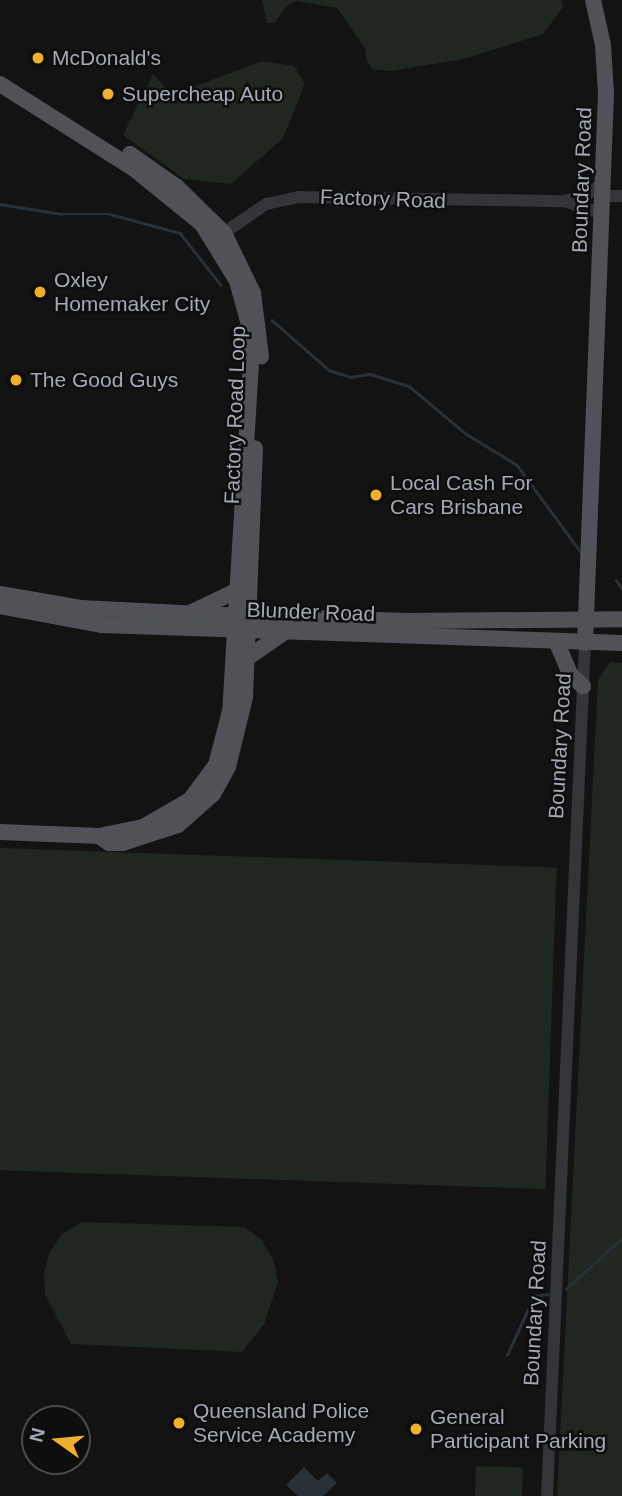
<!DOCTYPE html>
<html>
<head>
<meta charset="utf-8">
<style>
  body { margin:0 }
  #map { position:relative; width:622px; height:1496px; overflow:hidden; background:#131314; font-family:Helvetica,sans-serif }
  div>[style] { position:absolute }
  .green>* { inset:0; background:#1f2720; transform-origin:0 0 }
  .water>* { inset:0; background:#293138 }
  .stream>* { height:2.5px; margin:-1.25px; padding:0 1.25px; transform-origin:1.25px; border-radius:1.25px; background:#293138 }
  .minor>* { height:12px; margin:-6px; padding:0 6px; transform-origin:6px; border-radius:6px; background:#343539 }
  .major>* { height:16px; margin:-8px; padding:0 8px; transform-origin:8px; border-radius:8px; background:#505258 }
  .dots>* { width:19px; height:19px; translate:-50% -50%; box-sizing:border-box; border:4px solid #0e0e0f; border-radius:50% }
  span { translate:-50% -50%; white-space:nowrap; text-align:center; line-height:1.15; -webkit-text-stroke:5px #0e0e0f; paint-order:stroke }
  .poi-label { font-size:21px; color:#a4a9b5 }
  .left { translate:0 -50%; text-align:left }
  .street-label { font-size:21px; color:#a4a9b5 }
  .north { position:absolute; left:21px; top:1405px; width:70px; height:70px; box-sizing:border-box; background:#0e0e0f; border:2px solid #4a4c51; border-radius:50%; rotate:285deg; font-size:19px; font-weight:700; line-height:28px; text-align:center; color:#a4a9b5 }
  .north::after { content:''; display:block; margin:auto; width:24px; height:32px; background:#f0b02f; clip-path:polygon(50% 0,100% 100%,50% 72%,0 100%) }
</style>
</head>
<body>
<div id="map">
  <div class="green">
    <i style="clip-path:polygon(262px 0,561px 0,563px 7px,543px 34px,464px 59px,390px 71px,373px 69px,367px 62px,365px 48px,337px 8px,296px 1px,286px 6px,275px 23px,267px 23px)"></i>
    <i style="clip-path:polygon(262px 61px,294px 66px,305px 84px,283px 138px,231px 184px,184px 179px,123px 135px,153px 74px,172px 95px)"></i>
    <i style="clip-path:polygon(610px 662px,622px 663px,622px 1496px,557px 1496px,598px 680px)"></i>
    <i style="left:0;top:848px;width:557px;height:322px;rotate:2deg"></i>
    <i style="clip-path:polygon(82px 1222px,244px 1227px,261px 1239px,274px 1261px,278px 1282px,264px 1324px,242px 1352px,71px 1344px,45px 1294px,44px 1274px,49px 1253px,62px 1234px)"></i>
    <i style="left:476px;top:1466px;width:47px;height:30px;rotate:2deg"></i>
  </div>
  <div class="water">
    <i style="clip-path:polygon(304px 1467px,318px 1481px,327px 1473px,337px 1483px,323px 1496px,298px 1496px,286px 1485px)"></i>
  </div>
  <div class="stream">
    <i style="left:0;top:204px;width:62px;rotate:9.3deg"></i>
    <i style="left:61px;top:214px;width:49px"></i>
    <i style="left:110px;top:214px;width:73px;rotate:15.2deg"></i>
    <i style="left:180px;top:233px;width:66px;rotate:51.7deg"></i>
    <i style="left:272px;top:320px;width:76px;rotate:41.3deg"></i>
    <i style="left:329px;top:370px;width:22px;rotate:18deg"></i>
    <i style="left:350px;top:377px;width:20px;rotate:-9deg"></i>
    <i style="left:370px;top:374px;width:41px;rotate:17.1deg"></i>
    <i style="left:409px;top:386px;width:73px;rotate:40deg"></i>
    <i style="left:465px;top:433px;width:61px;rotate:31.6deg"></i>
    <i style="left:517px;top:465px;width:108px;rotate:53.7deg"></i>
    <i style="left:616px;top:580px;width:10px;rotate:53deg"></i>
    <i style="left:566px;top:1289px;width:76px;rotate:-42.3deg"></i>
    <i style="left:507px;top:1355px;width:65px;rotate:-65.4deg"></i>
    <i style="left:534px;top:1296px;width:14px;rotate:-8deg"></i>
  </div>
  <div class="minor">
    <i style="left:603px;top:196px;width:19px"></i>
    <i style="left:565px;top:201px;width:22px;rotate:-16deg"></i>
    <i style="left:586px;top:195px;width:21px;rotate:-35deg"></i>
    <i style="left:218px;top:237px;width:58px;rotate:-34.5deg"></i>
    <i style="left:266px;top:204px;width:33px;rotate:-12deg"></i>
    <i style="left:298px;top:197px;width:267px;rotate:0.9deg"></i>
    <i style="left:565px;top:201px;width:39px;rotate:19deg"></i>
    <i style="left:547px;top:1496px;width:854px;rotate:-87.45deg"></i>
  </div>
  <div class="major">
    <i style="left:0;top:84px;width:157px;rotate:32.3deg"></i>
    <i style="left:133px;top:168px;width:89px;rotate:39.1deg"></i>
    <i style="left:202px;top:224px;width:67px;rotate:58.4deg"></i>
    <i style="left:237px;top:281px;width:46px;rotate:74.7deg"></i>
    <i style="left:249px;top:325px;width:37px;rotate:87deg"></i>
    <i style="left:251px;top:362px;width:350px;rotate:93.4deg"></i>
    <i style="left:230px;top:711px;width:56px;rotate:104.5deg"></i>
    <i style="left:216px;top:765px;width:44px;rotate:126.6deg"></i>
    <i style="left:190px;top:800px;width:54px;rotate:150.1deg"></i>
    <i style="left:143px;top:827px;width:45px;rotate:168.4deg"></i>
    <i style="left:99px;top:836px;width:99px;rotate:-177.7deg"></i>
    <i style="left:130px;top:154px;width:57px;rotate:35.1deg"></i>
    <i style="left:177px;top:187px;width:66px;rotate:44.4deg"></i>
    <i style="left:224px;top:233px;width:67px;rotate:64.2deg"></i>
    <i style="left:253px;top:293px;width:64px;rotate:82.8deg"></i>
    <i style="left:0;top:594px;width:82px;rotate:9.8deg"></i>
    <i style="left:81px;top:608px;width:140px;rotate:2.9deg"></i>
    <i style="left:221px;top:615px;width:187px;rotate:1.8deg"></i>
    <i style="left:408px;top:621px;width:214px;rotate:-0.5deg"></i>
    <i style="left:0;top:606px;width:104px;rotate:10.6deg"></i>
    <i style="left:102px;top:625px;width:520px;rotate:1.98deg"></i>
    <i style="left:192px;top:612px;width:47px;rotate:-25.5deg"></i>
    <i style="left:557px;top:643px;width:34px;rotate:67deg"></i>
    <i style="left:570px;top:674px;width:18px;rotate:43deg"></i>
    <i style="left:585px;top:643px;width:550px;rotate:-87.81deg"></i>
    <i style="left:606px;top:93px;width:48px;rotate:-93.6deg"></i>
    <i style="left:603px;top:45px;width:46px;rotate:-102.5deg"></i>
    <i style="left:247px;top:658px;width:46px;rotate:-34.4deg"></i>
    <i style="left:99px;top:836px;width:12px;rotate:35deg"></i>
    <i style="left:109px;top:843px;width:14px"></i>
    <i style="left:123px;top:843px;width:58px;rotate:-18.1deg"></i>
    <i style="left:178px;top:825px;width:47px;rotate:-41.5deg"></i>
    <i style="left:213px;top:794px;width:31px;rotate:-61deg"></i>
    <i style="left:228px;top:767px;width:72px;rotate:-76.3deg"></i>
    <i style="left:245px;top:697px;width:249px;rotate:-87.7deg"></i>
  </div>
  <div class="dots">
    <i style="left:38px;top:58px;background:#f0b02f"></i>
    <i style="left:108px;top:94px;background:#f0b02f"></i>
    <i style="left:40px;top:292px;background:#f0b02f"></i>
    <i style="left:16px;top:380px;background:#f0b02f"></i>
    <i style="left:376px;top:495px;background:#f0b02f"></i>
    <i style="left:179px;top:1423px;background:#f0b02f"></i>
    <i style="left:416px;top:1429px;background:#f0b02f"></i>
  </div>
  <div class="poi-label">
    <span class="left" style="left:52px;top:58px">McDonald's</span>
    <span class="left" style="left:122px;top:94px">Supercheap Auto</span>
    <span class="left" style="left:54px;top:292px">Oxley<br>Homemaker City</span>
    <span class="left" style="left:30px;top:380px">The Good Guys</span>
    <span class="left" style="left:390px;top:495px">Local Cash For<br>Cars Brisbane</span>
    <span class="left" style="left:193px;top:1423px">Queensland Police<br>Service Academy</span>
    <span class="left" style="left:430px;top:1429px">General<br>Participant Parking</span>
  </div>
  <div class="street-label">
    <span style="left:582px;top:180px;rotate:-88deg">Boundary Road</span>
    <span style="left:383px;top:199px;rotate:2deg">Factory Road</span>
    <span style="left:235px;top:415px;rotate:-88deg">Factory Road Loop</span>
    <span style="left:311px;top:612px;rotate:2deg">Blunder Road</span>
    <span style="left:560px;top:746px;rotate:-87deg">Boundary Road</span>
    <span style="left:535px;top:1313px;rotate:-87deg">Boundary Road</span>
  </div>
  <div class="north">N</div>
</div>
</body>
</html>
